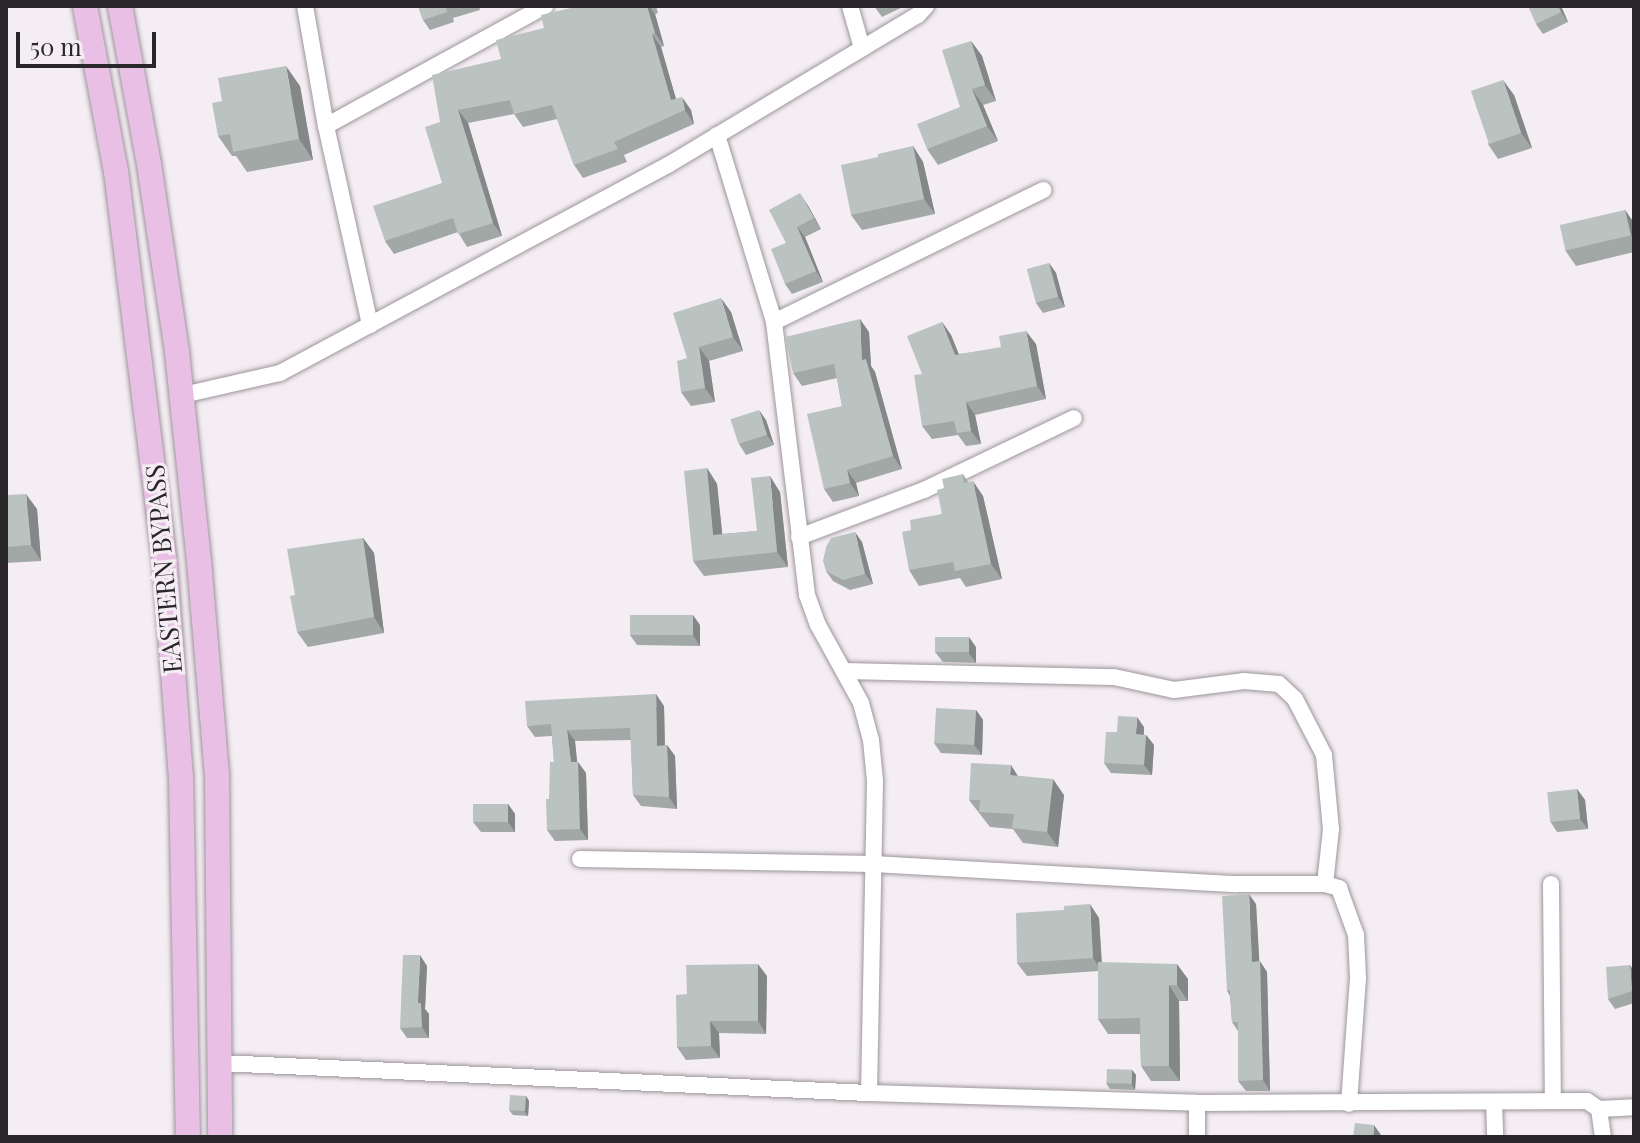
<!DOCTYPE html>
<html>
<head>
<meta charset="utf-8">
<style>
  body { margin:0 }
  #map { position:relative; width:1640px; height:1143px; overflow:hidden; background:#f4edf3; font-family:"Playfair Display",serif }
  div>[style] { position:absolute }
  .roads { filter:drop-shadow(0 0 2px #9c969b) drop-shadow(0 0 2px #9c969b) }
  .street>* { height:16px; margin:-8px; padding:0 8px; transform-origin:8px; border-radius:8px; background:#fff }
  .primary>* { height:24px; margin:-12px; padding:0 12px; transform-origin:12px; border-radius:12px; background:#eabfe5 }
  .wall>* { inset:0; background:#a1a8a5 }
  .shaded-wall>* { inset:0; background:#838886 }
  .building>* { inset:0; background:#bbc3c0; transform-origin:0 0 }
  span { translate:-50% -50%; white-space:nowrap; text-align:center; line-height:1.15; -webkit-text-stroke:6px #f4edf3; paint-order:stroke }
  .street-label { font-size:26px; color:#292729 }
  .frame { position:absolute; inset:0; border:8px solid #292729; pointer-events:none }
  .scale { position:absolute; left:16px; top:32px; width:140px; height:36px; box-sizing:border-box; border:4px solid #292729; border-top:0; padding-left:10px; font-size:24px; line-height:28px; white-space:nowrap; color:#292729; -webkit-text-stroke:6px #f4edf3; paint-order:stroke }
</style>
</head>
<body>
<div id="map">
  <div class="roads">
    <div class="street">
      <i style="left:305px;top:6px;width:122px;rotate:80.1deg"></i>
      <i style="left:326px;top:126px;width:204px;rotate:77.5deg"></i>
      <i style="left:850px;top:6px;width:44px;rotate:74.1deg"></i>
      <i style="left:326px;top:126px;width:250px;rotate:-28.7deg"></i>
      <i style="left:717px;top:135px;width:195px;rotate:73deg"></i>
      <i style="left:774px;top:322px;width:275px;rotate:83.1deg"></i>
      <i style="left:807px;top:595px;width:32px;rotate:70deg"></i>
      <i style="left:818px;top:625px;width:89px;rotate:61.1deg"></i>
      <i style="left:861px;top:703px;width:38px;rotate:75deg"></i>
      <i style="left:871px;top:740px;width:41px;rotate:84.4deg"></i>
      <i style="left:875px;top:781px;width:312px;rotate:91.1deg"></i>
      <i style="left:774px;top:322px;width:300px;rotate:-26.1deg"></i>
      <i style="left:183px;top:395px;width:99px;rotate:-12.8deg"></i>
      <i style="left:280px;top:373px;width:440px;rotate:-28.2deg"></i>
      <i style="left:668px;top:165px;width:292px;rotate:-31deg"></i>
      <i style="left:918px;top:15px;width:12px;rotate:-48deg"></i>
      <i style="left:799px;top:537px;width:134px;rotate:-20.6deg"></i>
      <i style="left:924px;top:490px;width:166px;rotate:-25.6deg"></i>
      <i style="left:844px;top:671px;width:270px;rotate:1.3deg"></i>
      <i style="left:1114px;top:677px;width:61px;rotate:12.2deg"></i>
      <i style="left:1174px;top:690px;width:71px;rotate:-7.3deg"></i>
      <i style="left:1244px;top:681px;width:35px;rotate:5deg"></i>
      <i style="left:1279px;top:684px;width:22px;rotate:43deg"></i>
      <i style="left:1295px;top:699px;width:63px;rotate:62.6deg"></i>
      <i style="left:1324px;top:755px;width:74px;rotate:84.6deg"></i>
      <i style="left:1331px;top:829px;width:55px;rotate:96.2deg"></i>
      <i style="left:580px;top:859px;width:293px;rotate:1deg"></i>
      <i style="left:873px;top:864px;width:364px;rotate:3.2deg"></i>
      <i style="left:1236px;top:884px;width:89px"></i>
      <i style="left:1325px;top:884px;width:15px;rotate:16deg"></i>
      <i style="left:1339px;top:888px;width:50px;rotate:70.1deg"></i>
      <i style="left:1356px;top:935px;width:43px;rotate:87.3deg"></i>
      <i style="left:1358px;top:978px;width:126px;rotate:94.1deg"></i>
      <i style="left:1551px;top:884px;width:217px;rotate:89.5deg"></i>
      <i style="left:220px;top:1063px;width:650px;rotate:2.65deg"></i>
      <i style="left:869px;top:1093px;width:328px;rotate:1.7deg"></i>
      <i style="left:1197px;top:1103px;width:390px;rotate:-0.3deg"></i>
      <i style="left:1587px;top:1101px;width:14px;rotate:34deg"></i>
      <i style="left:1599px;top:1109px;width:28px;rotate:82deg"></i>
      <i style="left:1494px;top:1102px;width:35px;rotate:88deg"></i>
      <i style="left:1599px;top:1109px;width:35px;rotate:-3deg"></i>
      <i style="left:1197px;top:1137px;width:34px;rotate:-90deg"></i>
    </div>
    <div class="primary">
      <i style="left:85px;top:6px;width:168px;rotate:79.4deg"></i>
      <i style="left:116px;top:171px;width:397px;rotate:82.9deg"></i>
      <i style="left:165px;top:565px;width:213px;rotate:85.7deg"></i>
      <i style="left:181px;top:777px;width:360px;rotate:88.9deg"></i>
      <i style="left:120px;top:6px;width:161px;rotate:79.6deg"></i>
      <i style="left:149px;top:164px;width:190px;rotate:81.5deg"></i>
      <i style="left:177px;top:352px;width:210px;rotate:84deg"></i>
      <i style="left:199px;top:561px;width:214px;rotate:85.2deg"></i>
      <i style="left:217px;top:774px;width:363px;rotate:89.5deg"></i>
    </div>
  </div>
  <div class="wall">
    <i style="clip-path:polygon(418px 6px,479px 6px,480px 10px,453px 18px,454px 22px,430px 30px,423px 20px)"></i>
    <i style="clip-path:polygon(579px 6px,656px 6px,658px 13px,655px 14px,664px 46px,661px 47px,676px 99px,691px 110px,694px 124px,624px 155px,627px 162px,583px 178px,574px 165px,557px 119px,523px 127px,514px 114px,468px 123px,502px 236px,467px 247px,458px 232px,394px 254px,385px 241px,442px 183px,440px 122px,501px 59px,544px 28px)"></i>
    <i style="clip-path:polygon(874px 6px,905px 6px,882px 17px)"></i>
    <i style="clip-path:polygon(1561px 6px,1568px 22px,1543px 34px,1536px 24px)"></i>
    <i style="clip-path:polygon(971px 41px,982px 56px,996px 101px,983px 105px,998px 141px,938px 165px,927px 149px,960px 107px)"></i>
    <i style="clip-path:polygon(300px 86px,313px 160px,247px 172px,236px 156px,232px 156px,218px 136px)"></i>
    <i style="clip-path:polygon(1514px 95px,1532px 148px,1498px 159px,1488px 144px)"></i>
    <i style="clip-path:polygon(913px 146px,923px 162px,935px 214px,862px 230px,851px 215px,878px 157px)"></i>
    <i style="clip-path:polygon(807px 204px,821px 229px,805px 237px,823px 282px,792px 294px,785px 284px,786px 243px)"></i>
    <i style="clip-path:polygon(1625px 210px,1634px 223px,1634px 252px,1576px 266px,1565px 250px)"></i>
    <i style="clip-path:polygon(1049px 263px,1056px 273px,1065px 307px,1043px 313px,1036px 303px)"></i>
    <i style="clip-path:polygon(731px 312px,743px 351px,709px 361px,715px 402px,691px 406px,681px 392px,687px 358px)"></i>
    <i style="clip-path:polygon(942px 322px,951px 335px,959px 354px,1036px 344px,1046px 399px,975px 415px,981px 444px,966px 446px,958px 435px,932px 439px,922px 426px,922px 374px)"></i>
    <i style="clip-path:polygon(869px 332px,871px 366px,875px 372px,902px 469px,856px 483px,859px 496px,833px 502px,824px 489px,842px 406px,837px 378px,802px 386px,793px 373px)"></i>
    <i style="clip-path:polygon(766px 420px,774px 445px,746px 455px,739px 444px)"></i>
    <i style="clip-path:polygon(707px 468px,717px 484px,722px 534px,757px 531px,780px 492px,788px 567px,704px 576px,693px 561px)"></i>
    <i style="clip-path:polygon(963px 474px,968px 482px,983px 496px,1002px 579px,966px 587px,960px 578px,919px 586px,909px 570px,911px 530px,942px 514px,944px 488px)"></i>
    <i style="clip-path:polygon(6px 495px,37px 509px,41px 561px,6px 563px)"></i>
    <i style="clip-path:polygon(363px 538px,374px 553px,384px 633px,308px 647px,297px 632px)"></i>
    <i style="clip-path:polygon(862px 542px,873px 584px,850px 590px,833px 581px,826px 571px)"></i>
    <i style="clip-path:polygon(700px 625px,700px 646px,637px 645px,630px 635px)"></i>
    <i style="clip-path:polygon(976px 647px,976px 663px,943px 662px,935px 652px)"></i>
    <i style="clip-path:polygon(664px 706px,665px 745px,667px 745px,675px 756px,677px 809px,641px 806px,633px 795px,631px 740px,575px 741px,577px 762px,586px 773px,588px 840px,555px 841px,547px 830px,554px 762px,552px 736px,535px 737px,527px 726px)"></i>
    <i style="clip-path:polygon(976px 710px,983px 720px,982px 755px,941px 753px,934px 743px)"></i>
    <i style="clip-path:polygon(1144px 727px,1144px 735px,1146px 735px,1154px 745px,1152px 775px,1111px 773px,1104px 763px,1117px 732px)"></i>
    <i style="clip-path:polygon(1018px 776px,1064px 795px,1058px 847px,1023px 843px,1013px 829px,990px 827px,969px 800px)"></i>
    <i style="clip-path:polygon(1577px 789px,1585px 800px,1588px 829px,1557px 832px,1550px 821px)"></i>
    <i style="clip-path:polygon(508px 804px,515px 814px,515px 832px,481px 832px,473px 822px)"></i>
    <i style="clip-path:polygon(1256px 904px,1259px 961px,1267px 972px,1270px 1091px,1246px 1091px,1238px 1081px,1238px 1031px,1232px 1022px,1230px 996px,1227px 991px)"></i>
    <i style="clip-path:polygon(1099px 918px,1102px 963px,1188px 979px,1188px 1001px,1179px 1001px,1180px 1081px,1151px 1081px,1141px 1066px,1140px 1034px,1108px 1034px,1098px 1019px,1098px 971px,1027px 976px,1017px 963px)"></i>
    <i style="clip-path:polygon(427px 966px,425px 1009px,429px 1014px,429px 1038px,407px 1038px,400px 1028px)"></i>
    <i style="clip-path:polygon(1634px 971px,1634px 1003px,1615px 1009px,1608px 999px)"></i>
    <i style="clip-path:polygon(767px 976px,766px 1034px,719px 1033px,720px 1058px,686px 1060px,677px 1047px,687px 994px)"></i>
    <i style="clip-path:polygon(1132px 1070px,1136px 1075px,1135px 1090px,1110px 1089px,1106px 1083px)"></i>
    <i style="clip-path:polygon(526px 1096px,529px 1101px,528px 1116px,513px 1115px,509px 1110px)"></i>
  </div>
  <div class="shaded-wall">
    <i style="clip-path:polygon(647px 6px,649px 6px,655px 14px,664px 46px,655px 33px)"></i>
    <i style="clip-path:polygon(1558px 6px,1561px 6px,1568px 22px,1561px 12px)"></i>
    <i style="clip-path:polygon(652px 34px,661px 47px,680px 113px,671px 100px)"></i>
    <i style="clip-path:polygon(971px 41px,982px 56px,996px 101px,985px 85px)"></i>
    <i style="clip-path:polygon(286px 66px,300px 86px,313px 160px,299px 139px)"></i>
    <i style="clip-path:polygon(1503px 80px,1514px 95px,1532px 148px,1521px 133px)"></i>
    <i style="clip-path:polygon(972px 89px,983px 105px,998px 141px,987px 126px)"></i>
    <i style="clip-path:polygon(682px 97px,691px 110px,694px 124px,685px 110px)"></i>
    <i style="clip-path:polygon(458px 110px,468px 123px,502px 236px,493px 223px)"></i>
    <i style="clip-path:polygon(913px 146px,923px 162px,935px 214px,924px 199px)"></i>
    <i style="clip-path:polygon(800px 193px,807px 204px,821px 229px,814px 218px)"></i>
    <i style="clip-path:polygon(1625px 210px,1634px 223px,1634px 239px,1631px 235px)"></i>
    <i style="clip-path:polygon(797px 227px,805px 237px,823px 282px,816px 271px)"></i>
    <i style="clip-path:polygon(1049px 263px,1056px 273px,1065px 307px,1058px 297px)"></i>
    <i style="clip-path:polygon(721px 298px,731px 312px,743px 351px,733px 337px)"></i>
    <i style="clip-path:polygon(860px 319px,869px 332px,871px 366px,875px 372px,902px 469px,893px 456px,862px 360px)"></i>
    <i style="clip-path:polygon(942px 322px,951px 335px,964px 368px,955px 355px)"></i>
    <i style="clip-path:polygon(1026px 331px,1036px 344px,1046px 399px,1037px 386px)"></i>
    <i style="clip-path:polygon(699px 347px,709px 361px,715px 402px,705px 388px)"></i>
    <i style="clip-path:polygon(966px 402px,975px 415px,981px 444px,971px 431px)"></i>
    <i style="clip-path:polygon(759px 410px,766px 420px,774px 445px,767px 435px)"></i>
    <i style="clip-path:polygon(707px 468px,717px 484px,724px 550px,713px 535px)"></i>
    <i style="clip-path:polygon(847px 470px,856px 483px,859px 496px,850px 483px)"></i>
    <i style="clip-path:polygon(770px 476px,780px 492px,788px 567px,777px 552px)"></i>
    <i style="clip-path:polygon(973px 481px,983px 496px,1002px 579px,991px 564px)"></i>
    <i style="clip-path:polygon(26px 494px,37px 509px,41px 561px,31px 545px)"></i>
    <i style="clip-path:polygon(855px 532px,862px 542px,873px 584px,865px 574px)"></i>
    <i style="clip-path:polygon(363px 538px,374px 553px,384px 633px,374px 617px)"></i>
    <i style="clip-path:polygon(693px 615px,700px 625px,700px 646px,693px 635px)"></i>
    <i style="clip-path:polygon(969px 637px,976px 647px,976px 663px,969px 653px)"></i>
    <i style="clip-path:polygon(656px 694px,664px 706px,665px 757px,657px 746px)"></i>
    <i style="clip-path:polygon(976px 710px,983px 720px,982px 755px,974px 745px)"></i>
    <i style="clip-path:polygon(1137px 717px,1144px 727px,1143px 745px,1136px 734px)"></i>
    <i style="clip-path:polygon(567px 730px,575px 741px,578px 771px,578px 762px,586px 773px,588px 840px,580px 829px)"></i>
    <i style="clip-path:polygon(1146px 735px,1154px 745px,1152px 775px,1144px 765px)"></i>
    <i style="clip-path:polygon(667px 745px,675px 756px,677px 809px,669px 797px)"></i>
    <i style="clip-path:polygon(1011px 765px,1021px 781px,1010px 775px)"></i>
    <i style="clip-path:polygon(1053px 779px,1064px 795px,1058px 847px,1047px 832px)"></i>
    <i style="clip-path:polygon(1577px 789px,1585px 800px,1588px 829px,1580px 819px)"></i>
    <i style="clip-path:polygon(508px 804px,515px 814px,515px 832px,508px 822px)"></i>
    <i style="clip-path:polygon(1249px 894px,1256px 904px,1260px 972px,1252px 962px)"></i>
    <i style="clip-path:polygon(1090px 904px,1099px 918px,1102px 971px,1093px 958px)"></i>
    <i style="clip-path:polygon(420px 955px,427px 966px,425px 1009px,429px 1014px,429px 1038px,422px 1027px,418px 1003px)"></i>
    <i style="clip-path:polygon(1260px 961px,1267px 972px,1270px 1091px,1263px 1080px)"></i>
    <i style="clip-path:polygon(758px 964px,767px 976px,766px 1034px,758px 1021px)"></i>
    <i style="clip-path:polygon(1177px 964px,1188px 979px,1188px 1001px,1177px 985px)"></i>
    <i style="clip-path:polygon(1630px 965px,1634px 971px,1634px 994px,1632px 991px)"></i>
    <i style="clip-path:polygon(1169px 985px,1179px 1001px,1180px 1081px,1169px 1066px)"></i>
    <i style="clip-path:polygon(710px 1021px,719px 1033px,720px 1058px,711px 1046px)"></i>
    <i style="clip-path:polygon(1132px 1070px,1136px 1075px,1135px 1090px,1132px 1085px)"></i>
    <i style="clip-path:polygon(526px 1096px,529px 1101px,528px 1116px,524px 1111px)"></i>
    <i style="clip-path:polygon(1374px 1125px,1381px 1135px,1381px 1137px,1373px 1137px)"></i>
  </div>
  <div class="building">
    <i style="clip-path:polygon(418px 6px,450px 6px,446px 7px,447px 12px,423px 20px)"></i>
    <i style="clip-path:polygon(579px 6px,647px 6px,655px 33px,652px 34px,671px 100px,682px 97px,685px 110px,614px 142px,618px 149px,574px 165px,552px 105px,514px 114px,510px 100px,458px 110px,493px 223px,458px 234px,453px 218px,385px 241px,373px 206px,442px 183px,425px 127px,440px 122px,432px 75px,501px 59px,496px 40px,544px 28px,541px 15px)"></i>
    <i style="clip-path:polygon(1528px 6px,1558px 6px,1561px 12px,1536px 24px)"></i>
    <i style="clip-path:polygon(971px 41px,985px 85px,972px 89px,987px 126px,927px 149px,917px 124px,960px 107px,942px 50px)"></i>
    <i style="clip-path:polygon(286px 66px,299px 139px,233px 152px,230px 134px,218px 136px,212px 103px,222px 101px,218px 78px)"></i>
    <i style="left:1503px;top:80px;width:56px;height:34px;rotate:71deg"></i>
    <i style="clip-path:polygon(913px 146px,924px 199px,851px 215px,841px 165px,878px 157px,878px 154px)"></i>
    <i style="clip-path:polygon(800px 193px,814px 218px,797px 227px,816px 271px,785px 284px,771px 249px,786px 243px,769px 210px)"></i>
    <i style="left:1625px;top:210px;width:26px;height:67px;rotate:77deg"></i>
    <i style="left:1049px;top:263px;width:35px;height:23px;rotate:75deg"></i>
    <i style="clip-path:polygon(721px 298px,733px 337px,699px 347px,705px 388px,681px 392px,677px 361px,687px 358px,673px 313px)"></i>
    <i style="clip-path:polygon(860px 319px,862px 360px,866px 359px,893px 456px,847px 470px,850px 483px,824px 489px,807px 414px,842px 406px,834px 364px,793px 373px,785px 337px)"></i>
    <i style="clip-path:polygon(942px 322px,955px 355px,1001px 347px,999px 336px,1026px 331px,1037px 386px,966px 402px,971px 431px,957px 433px,954px 421px,922px 426px,914px 375px,922px 374px,907px 336px)"></i>
    <i style="left:759px;top:410px;width:26px;height:30px;rotate:72deg"></i>
    <i style="clip-path:polygon(707px 468px,713px 535px,757px 531px,751px 478px,770px 476px,777px 552px,693px 561px,684px 471px)"></i>
    <i style="clip-path:polygon(963px 474px,964px 483px,973px 481px,991px 564px,955px 571px,953px 562px,909px 570px,902px 532px,911px 530px,910px 520px,942px 514px,937px 490px,944px 488px,942px 479px)"></i>
    <i style="clip-path:polygon(26px 494px,31px 545px,6px 547px,6px 495px)"></i>
    <i style="clip-path:polygon(855px 532px,865px 574px,843px 580px,826px 571px,823px 561px,826px 547px,831px 538px)"></i>
    <i style="clip-path:polygon(363px 538px,374px 617px,297px 632px,290px 596px,295px 595px,287px 549px)"></i>
    <i style="left:630px;top:615px;width:63px;height:20px"></i>
    <i style="left:935px;top:637px;width:34px;height:15px"></i>
    <i style="clip-path:polygon(656px 694px,657px 746px,667px 745px,669px 797px,633px 795px,630px 728px,567px 730px,571px 762px,578px 762px,580px 829px,547px 830px,546px 799px,549px 799px,550px 762px,554px 762px,551px 724px,527px 726px,525px 701px)"></i>
    <i style="left:936px;top:708px;width:40px;height:35px;rotate:3deg"></i>
    <i style="clip-path:polygon(1118px 716px,1137px 717px,1136px 734px,1146px 735px,1144px 765px,1104px 763px,1106px 732px,1117px 732px)"></i>
    <i style="clip-path:polygon(971px 763px,1011px 765px,1010px 775px,1053px 779px,1047px 832px,1012px 828px,1014px 814px,979px 812px,980px 800px,969px 800px)"></i>
    <i style="left:1577px;top:789px;width:30px;height:30px;rotate:84deg"></i>
    <i style="left:473px;top:804px;width:35px;height:18px"></i>
    <i style="clip-path:polygon(1249px 894px,1252px 962px,1260px 961px,1263px 1080px,1238px 1081px,1238px 1022px,1232px 1022px,1230px 990px,1227px 991px,1222px 896px)"></i>
    <i style="clip-path:polygon(1090px 904px,1093px 958px,1017px 963px,1016px 913px,1064px 910px,1064px 906px)"></i>
    <i style="clip-path:polygon(403px 955px,420px 955px,418px 1003px,421px 1003px,422px 1027px,400px 1028px)"></i>
    <i style="clip-path:polygon(1098px 962px,1177px 964px,1177px 985px,1169px 985px,1169px 1066px,1141px 1066px,1140px 1018px,1098px 1019px)"></i>
    <i style="clip-path:polygon(758px 964px,758px 1021px,710px 1021px,711px 1046px,677px 1047px,676px 995px,687px 994px,686px 965px)"></i>
    <i style="clip-path:polygon(1630px 965px,1632px 991px,1608px 999px,1606px 967px)"></i>
    <i style="left:1107px;top:1069px;width:25px;height:14px;rotate:2deg"></i>
    <i style="left:510px;top:1095px;width:16px;height:15px;rotate:4deg"></i>
    <i style="clip-path:polygon(1355px 1123px,1374px 1125px,1373px 1137px,1353px 1137px)"></i>
  </div>
  <div class="street-label">
    <span style="left:163px;top:569px;rotate:-95deg">EASTERN BYPASS</span>
  </div>
  <div class="frame"></div>
  <div class="scale">50 m</div>
</div>
</body>
</html>
